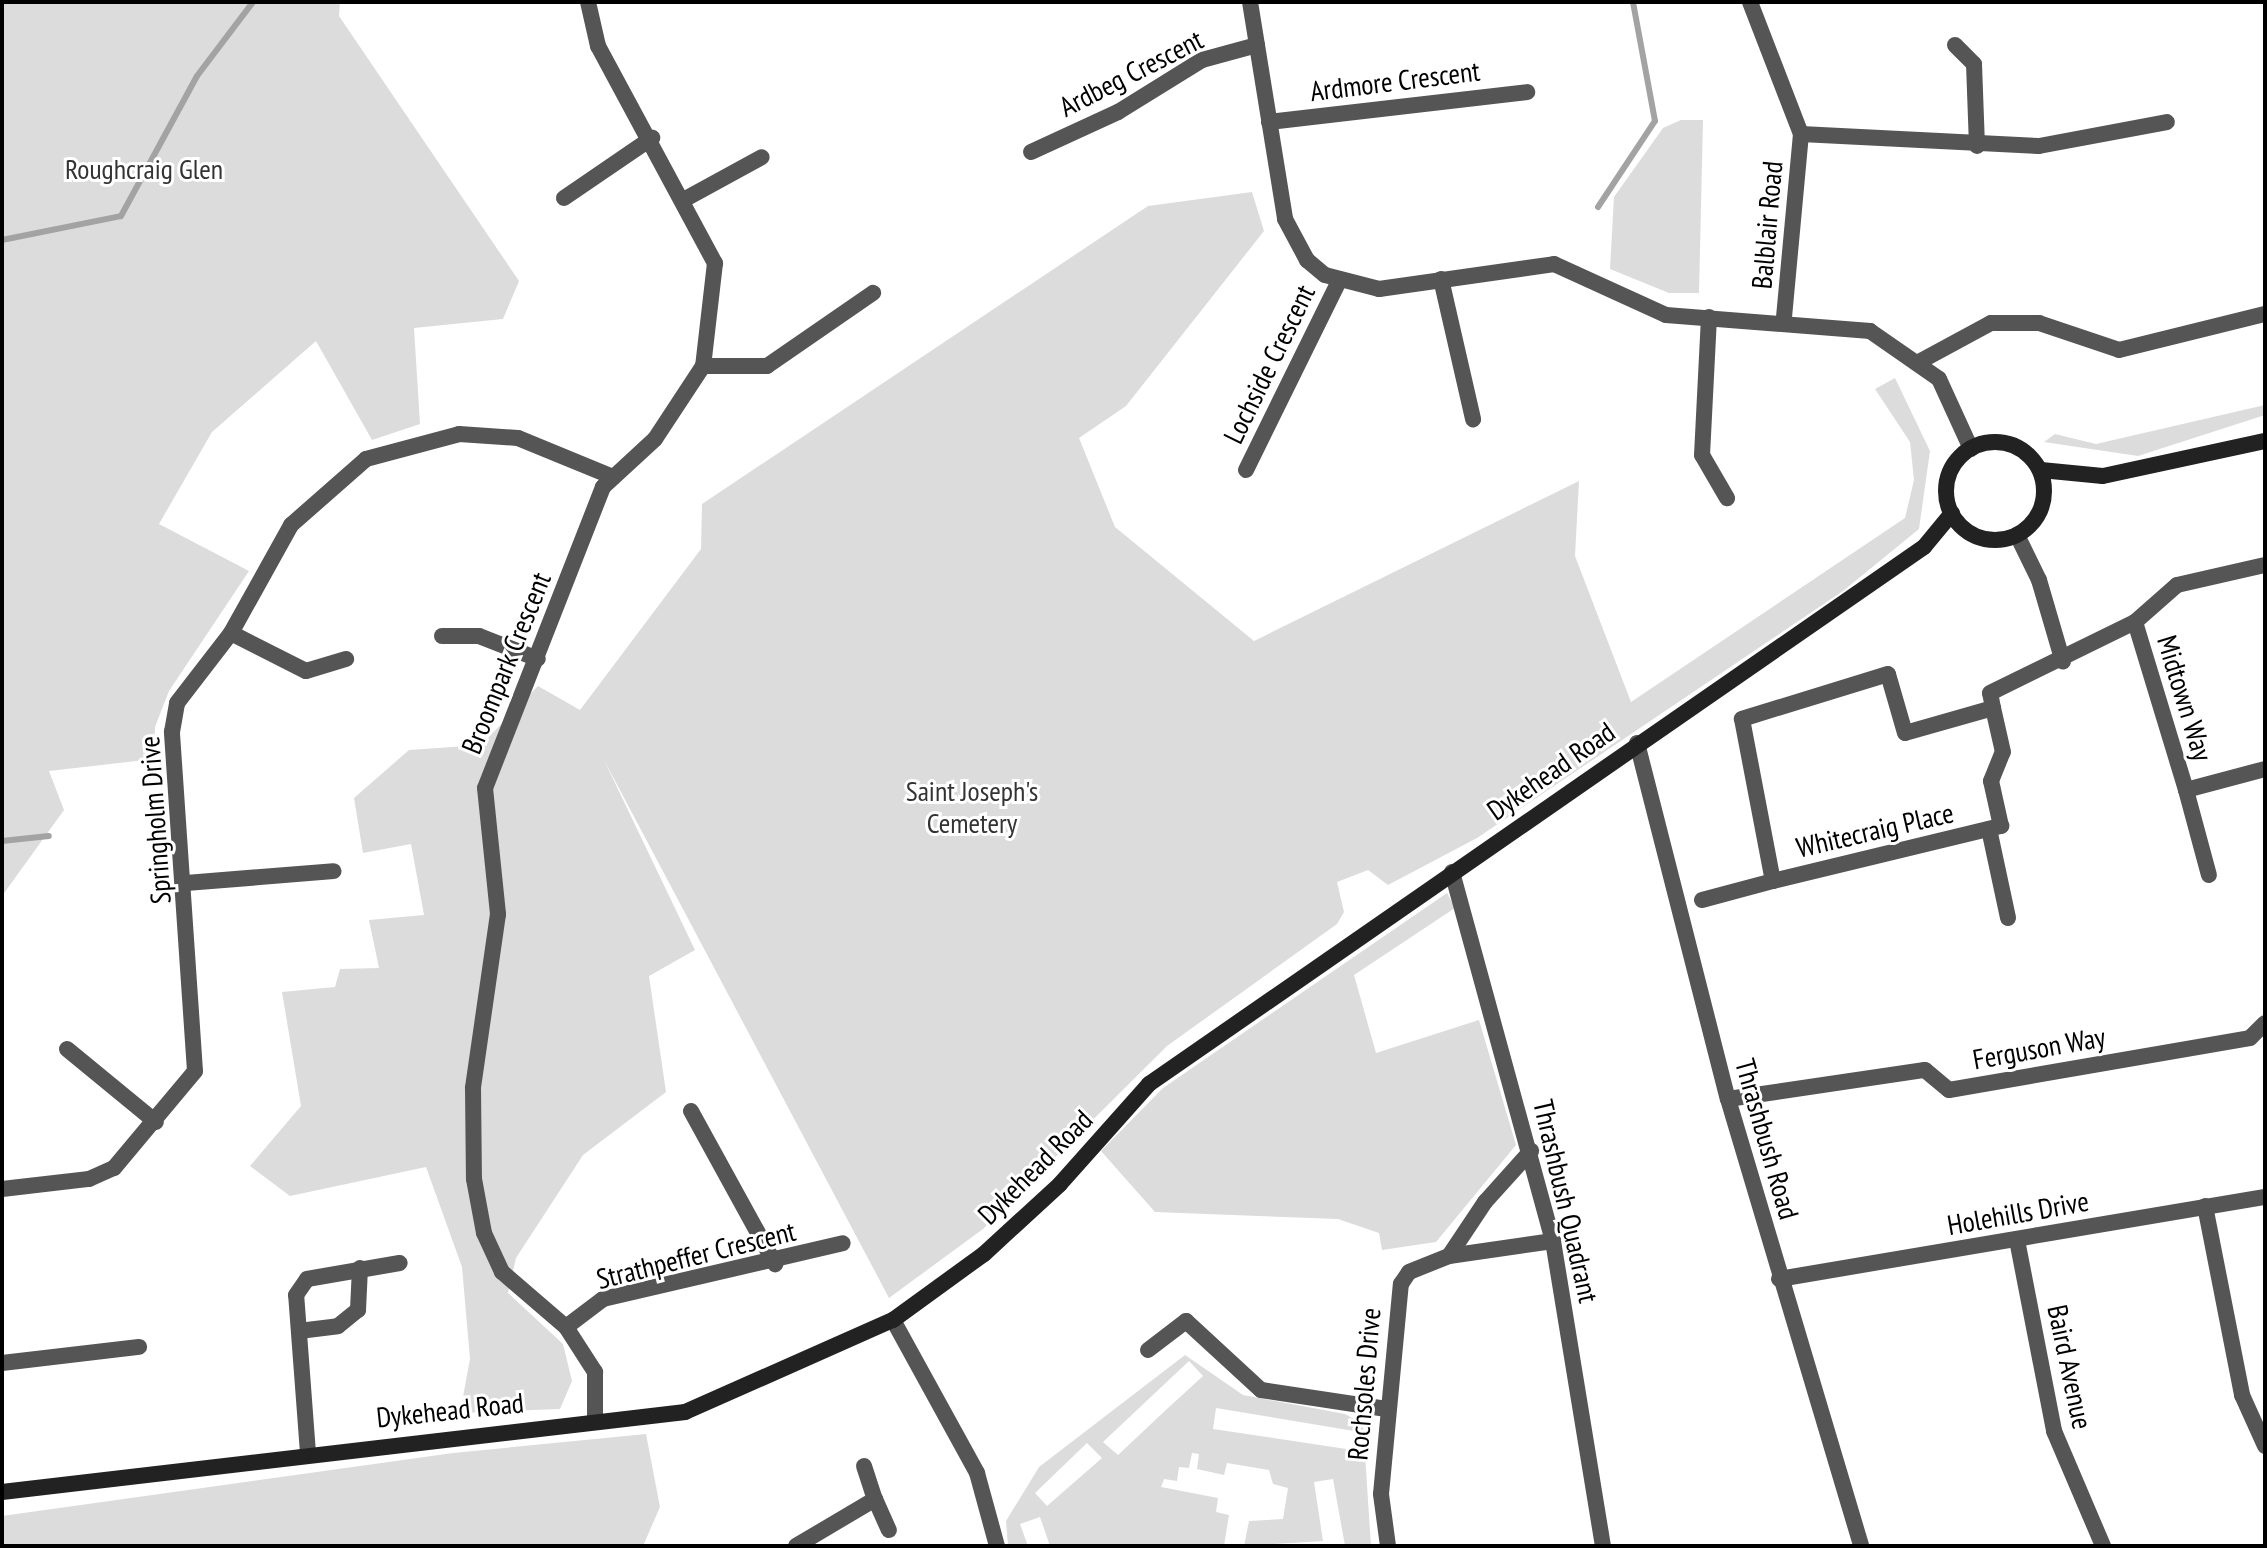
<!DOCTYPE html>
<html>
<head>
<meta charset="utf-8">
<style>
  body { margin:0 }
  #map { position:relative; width:2267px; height:1548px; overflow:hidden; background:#fff; font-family:"PT Sans Narrow",sans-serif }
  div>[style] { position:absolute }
  .green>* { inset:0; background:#dcdcdc }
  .stream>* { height:6px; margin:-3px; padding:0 3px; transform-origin:3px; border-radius:3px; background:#a3a3a3 }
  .street>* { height:16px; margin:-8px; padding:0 8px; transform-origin:8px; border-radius:8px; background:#555 }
  .secondary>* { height:16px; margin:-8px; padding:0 8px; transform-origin:8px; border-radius:8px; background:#222 }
  .secondary>.ring { margin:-8px; padding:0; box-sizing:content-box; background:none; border:16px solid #222; border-radius:50% }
  span { translate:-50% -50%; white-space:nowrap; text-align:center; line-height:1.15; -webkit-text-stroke:6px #fff; paint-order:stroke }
  .street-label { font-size:28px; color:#000 }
  .park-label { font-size:28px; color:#333 }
  .frame { position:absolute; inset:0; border:4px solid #000; pointer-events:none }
</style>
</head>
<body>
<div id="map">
  <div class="green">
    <i style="clip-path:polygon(2px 2px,340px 2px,339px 16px,519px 281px,503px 319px,414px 328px,420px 424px,372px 440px,316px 341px,212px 432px,159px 524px,249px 571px,169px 691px,155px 727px,154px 759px,49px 771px,64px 810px,2px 896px)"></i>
    <i style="clip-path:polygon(1681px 120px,1703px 120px,1699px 293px,1669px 293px,1610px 269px,1614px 197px,1663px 128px)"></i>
    <i style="clip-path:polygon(1252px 192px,1264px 231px,1126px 406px,1079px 438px,1115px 527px,1254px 641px,1579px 481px,1575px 556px,1631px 702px,1905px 518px,1914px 480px,1910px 442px,1875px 389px,1895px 378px,1930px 451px,1919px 529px,1843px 591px,1477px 838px,1388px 885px,1368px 870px,1337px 882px,1344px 912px,1337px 924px,1167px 1046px,983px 1229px,889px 1298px,604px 760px,695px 950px,649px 976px,666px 1092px,583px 1155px,516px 1258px,508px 1293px,563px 1344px,572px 1381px,560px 1409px,460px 1413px,470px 1359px,462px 1267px,426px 1167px,290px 1196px,250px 1166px,301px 1106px,282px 992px,335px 987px,340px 969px,379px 968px,369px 920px,424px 915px,411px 844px,363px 853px,354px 798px,409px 750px,481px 745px,538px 686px,580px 710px,701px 549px,702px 504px,1148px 206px)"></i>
    <i style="clip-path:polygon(2265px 405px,2265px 415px,2138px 456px,2044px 442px,2055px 434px,2096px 444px)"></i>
    <i style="clip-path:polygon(1447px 893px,1455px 908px,1354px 975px,1376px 1053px,1479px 1020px,1516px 1145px,1436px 1242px,1382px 1250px,1379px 1233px,1338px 1219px,1155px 1212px,1101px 1151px,1163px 1088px)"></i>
    <i style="clip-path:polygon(evenodd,1185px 1355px,1243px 1395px,1345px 1414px,1363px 1424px,1371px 1546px,1345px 1546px,1333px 1479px,1314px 1482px,1323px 1541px,1244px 1546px,1249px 1521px,1283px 1519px,1288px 1488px,1273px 1484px,1269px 1470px,1227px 1463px,1224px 1475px,1197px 1469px,1199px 1454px,1192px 1453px,1189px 1468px,1179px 1467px,1177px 1481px,1164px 1479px,1161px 1487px,1218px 1498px,1216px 1512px,1229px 1515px,1224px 1546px,1050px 1546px,1040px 1517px,1020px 1524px,1028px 1546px,1008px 1546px,1006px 1521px,1039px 1467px,1185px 1355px,1189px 1361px,1203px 1376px,1168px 1408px,1118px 1455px,1103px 1442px,1189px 1361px,1185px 1355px,1216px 1408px,1354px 1431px,1353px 1450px,1213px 1429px,1216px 1408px,1185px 1355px,1087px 1443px,1102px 1458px,1047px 1506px,1035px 1493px,1087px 1443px)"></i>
    <i style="clip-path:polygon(646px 1434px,660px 1507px,643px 1546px,2px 1546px,2px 1516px,453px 1453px)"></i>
  </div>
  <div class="stream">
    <i style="left:1598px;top:207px;width:103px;rotate:-56.5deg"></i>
    <i style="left:1655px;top:121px;width:121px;rotate:-100.5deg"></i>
    <i style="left:2px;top:240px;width:121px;rotate:-11.4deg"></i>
    <i style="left:121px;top:216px;width:159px;rotate:-61.5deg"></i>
    <i style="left:197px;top:76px;width:93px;rotate:-52.9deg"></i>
    <i style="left:2px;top:841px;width:47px;rotate:-6.1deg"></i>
  </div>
  <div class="street">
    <i style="left:588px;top:2px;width:45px;rotate:77.2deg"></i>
    <i style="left:598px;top:46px;width:247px;rotate:61.7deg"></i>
    <i style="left:715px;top:263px;width:104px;rotate:96.6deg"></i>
    <i style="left:703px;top:366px;width:87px;rotate:123.3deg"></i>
    <i style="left:655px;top:439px;width:71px;rotate:137.3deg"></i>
    <i style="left:603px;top:487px;width:323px;rotate:111.4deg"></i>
    <i style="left:485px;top:788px;width:127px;rotate:84.1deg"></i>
    <i style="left:498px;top:914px;width:176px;rotate:98.2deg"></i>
    <i style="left:473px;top:1088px;width:91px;rotate:89.4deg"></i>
    <i style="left:474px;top:1179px;width:55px;rotate:79.5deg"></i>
    <i style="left:484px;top:1233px;width:43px;rotate:65.2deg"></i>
    <i style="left:502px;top:1272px;width:84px;rotate:40.7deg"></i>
    <i style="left:566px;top:1327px;width:54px;rotate:57.2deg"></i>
    <i style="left:595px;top:1372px;width:49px;rotate:90deg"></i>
    <i style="left:1250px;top:2px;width:220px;rotate:80.8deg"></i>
    <i style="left:1285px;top:219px;width:47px;rotate:61.8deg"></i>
    <i style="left:1307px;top:260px;width:23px;rotate:40deg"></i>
    <i style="left:1325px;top:275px;width:56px;rotate:14.5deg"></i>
    <i style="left:1379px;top:289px;width:177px;rotate:-8.1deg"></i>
    <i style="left:1554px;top:264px;width:123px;rotate:24.5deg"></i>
    <i style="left:1666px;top:315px;width:205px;rotate:4.5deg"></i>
    <i style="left:1870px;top:331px;width:84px;rotate:34.8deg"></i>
    <i style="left:1939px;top:379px;width:77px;rotate:65.4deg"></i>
    <i style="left:1750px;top:2px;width:142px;rotate:68.9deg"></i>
    <i style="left:1801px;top:134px;width:186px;rotate:95.3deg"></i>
    <i style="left:1955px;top:45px;width:27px;rotate:45deg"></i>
    <i style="left:1974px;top:64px;width:82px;rotate:87.9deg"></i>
    <i style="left:1269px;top:122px;width:260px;rotate:-6.6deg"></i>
    <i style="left:1801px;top:134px;width:238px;rotate:2.9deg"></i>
    <i style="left:2039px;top:146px;width:130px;rotate:-10.6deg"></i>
    <i style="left:1031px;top:152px;width:96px;rotate:-24.7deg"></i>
    <i style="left:1118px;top:112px;width:99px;rotate:-31.8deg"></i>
    <i style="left:1202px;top:60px;width:57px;rotate:-15.3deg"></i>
    <i style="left:564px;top:198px;width:107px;rotate:-34.3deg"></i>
    <i style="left:687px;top:198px;width:85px;rotate:-28.7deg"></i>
    <i style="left:1441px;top:279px;width:144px;rotate:77.1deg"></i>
    <i style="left:1709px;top:317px;width:138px;rotate:92.9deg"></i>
    <i style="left:1702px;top:455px;width:50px;rotate:59.8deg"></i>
    <i style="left:1917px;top:363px;width:84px;rotate:-28.4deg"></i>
    <i style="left:1991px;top:323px;width:48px"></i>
    <i style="left:2039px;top:323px;width:84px;rotate:18.6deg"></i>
    <i style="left:2119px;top:350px;width:150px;rotate:-13.9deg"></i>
    <i style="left:703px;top:366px;width:64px"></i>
    <i style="left:767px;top:366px;width:129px;rotate:-34.6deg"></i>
    <i style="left:1246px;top:470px;width:211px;rotate:-63.8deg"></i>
    <i style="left:2017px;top:535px;width:50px;rotate:63.9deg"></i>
    <i style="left:2039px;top:580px;width:85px;rotate:73.7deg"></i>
    <i style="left:2135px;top:622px;width:176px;rotate:73.1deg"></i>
    <i style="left:2186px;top:790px;width:82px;rotate:-14.9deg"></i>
    <i style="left:231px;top:633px;width:84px;rotate:26.9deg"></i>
    <i style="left:306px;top:671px;width:42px;rotate:-16.7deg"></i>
    <i style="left:442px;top:636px;width:37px"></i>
    <i style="left:479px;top:636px;width:63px;rotate:21.3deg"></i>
    <i style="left:1993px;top:708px;width:91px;rotate:164.1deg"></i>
    <i style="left:1905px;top:733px;width:61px;rotate:-106.1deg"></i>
    <i style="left:1888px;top:674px;width:153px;rotate:162.9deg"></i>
    <i style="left:1742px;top:719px;width:165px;rotate:79.2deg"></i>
    <i style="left:1773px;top:881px;width:235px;rotate:-13.6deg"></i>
    <i style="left:2001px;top:826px;width:46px;rotate:-102.5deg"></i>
    <i style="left:1991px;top:781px;width:31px;rotate:-68deg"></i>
    <i style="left:2003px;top:752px;width:45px;rotate:-102.8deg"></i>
    <i style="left:1993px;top:708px;width:15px;rotate:-101deg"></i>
    <i style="left:1990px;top:693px;width:161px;rotate:-26.1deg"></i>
    <i style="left:2135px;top:622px;width:56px;rotate:-41.4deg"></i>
    <i style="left:2177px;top:585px;width:90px;rotate:-12.8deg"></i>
    <i style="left:1637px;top:743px;width:367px;rotate:75.7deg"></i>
    <i style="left:1728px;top:1099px;width:466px;rotate:73.4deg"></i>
    <i style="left:2186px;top:790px;width:88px;rotate:74.9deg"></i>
    <i style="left:1989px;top:829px;width:91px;rotate:77.9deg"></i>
    <i style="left:1452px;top:872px;width:383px;rotate:74.7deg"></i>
    <i style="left:1553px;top:1241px;width:309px;rotate:80.7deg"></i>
    <i style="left:186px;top:883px;width:148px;rotate:-4.6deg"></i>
    <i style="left:1702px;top:900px;width:73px;rotate:-15deg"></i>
    <i style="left:67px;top:1049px;width:115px;rotate:39.4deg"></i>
    <i style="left:1728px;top:1099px;width:199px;rotate:-8.4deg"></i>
    <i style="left:1925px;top:1070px;width:31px;rotate:40deg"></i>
    <i style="left:1949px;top:1090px;width:305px;rotate:-9.8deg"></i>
    <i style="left:2250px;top:1038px;width:21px;rotate:-45deg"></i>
    <i style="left:691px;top:1111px;width:175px;rotate:61.2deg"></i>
    <i style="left:2px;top:1189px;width:88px;rotate:-6.6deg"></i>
    <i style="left:89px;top:1179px;width:27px;rotate:-24deg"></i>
    <i style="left:114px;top:1168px;width:126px;rotate:-50.1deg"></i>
    <i style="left:195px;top:1071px;width:340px;rotate:-93.9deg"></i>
    <i style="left:172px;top:732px;width:29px;rotate:-80deg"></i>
    <i style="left:177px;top:703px;width:88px;rotate:-52.4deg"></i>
    <i style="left:231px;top:633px;width:124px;rotate:-60.9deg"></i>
    <i style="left:291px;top:525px;width:100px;rotate:-41.3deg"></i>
    <i style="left:366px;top:459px;width:96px;rotate:-15deg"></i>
    <i style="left:459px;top:434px;width:59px;rotate:3.9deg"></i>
    <i style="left:518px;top:438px;width:103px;rotate:22.3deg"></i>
    <i style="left:2205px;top:1206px;width:193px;rotate:78.9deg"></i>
    <i style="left:2242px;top:1395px;width:56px;rotate:65.7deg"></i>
    <i style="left:2017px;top:1240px;width:195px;rotate:79deg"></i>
    <i style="left:2054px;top:1431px;width:125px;rotate:66.9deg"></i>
    <i style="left:1449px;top:1256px;width:65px;rotate:-56.3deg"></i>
    <i style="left:1485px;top:1202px;width:69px;rotate:-48deg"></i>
    <i style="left:1779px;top:1279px;width:493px;rotate:-9.6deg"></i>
    <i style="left:893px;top:1320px;width:175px;rotate:61.2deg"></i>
    <i style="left:977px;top:1473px;width:76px;rotate:74.7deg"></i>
    <i style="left:566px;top:1327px;width:46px;rotate:-37.1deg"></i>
    <i style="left:603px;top:1299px;width:246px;rotate:-13.1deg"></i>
    <i style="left:299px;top:1331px;width:39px;rotate:-7deg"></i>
    <i style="left:338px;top:1326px;width:26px;rotate:-39deg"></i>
    <i style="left:358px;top:1310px;width:42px;rotate:-87.3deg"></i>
    <i style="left:1148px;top:1350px;width:48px;rotate:-37.3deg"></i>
    <i style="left:1186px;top:1321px;width:102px;rotate:42.6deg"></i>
    <i style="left:1261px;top:1390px;width:127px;rotate:8.6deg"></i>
    <i style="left:2px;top:1363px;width:138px;rotate:-6.7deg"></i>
    <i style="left:308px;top:1453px;width:158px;rotate:-94.3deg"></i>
    <i style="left:296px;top:1295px;width:19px;rotate:-55deg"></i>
    <i style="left:307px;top:1279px;width:94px;rotate:-9.8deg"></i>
    <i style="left:864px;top:1466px;width:35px;rotate:72deg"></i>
    <i style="left:796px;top:1546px;width:92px;rotate:-30.7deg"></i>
    <i style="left:875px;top:1499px;width:34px;rotate:66deg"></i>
    <i style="left:1388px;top:1546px;width:52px;rotate:-97.7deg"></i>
    <i style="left:1381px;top:1494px;width:211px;rotate:-84.6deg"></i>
    <i style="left:1401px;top:1284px;width:14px;rotate:-56deg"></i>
    <i style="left:1409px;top:1272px;width:43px;rotate:-21.8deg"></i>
    <i style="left:1449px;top:1256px;width:105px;rotate:-8.2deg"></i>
  </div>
  <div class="secondary">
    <i class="ring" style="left:1946px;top:442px;width:82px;height:82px"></i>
    <i style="left:2041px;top:470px;width:62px;rotate:5.5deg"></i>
    <i style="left:2103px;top:476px;width:166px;rotate:-12.2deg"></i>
    <i style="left:2px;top:1492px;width:688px;rotate:-6.68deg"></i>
    <i style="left:685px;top:1412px;width:227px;rotate:-23.9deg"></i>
    <i style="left:893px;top:1320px;width:112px;rotate:-36deg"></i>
    <i style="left:984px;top:1254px;width:103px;rotate:-42.6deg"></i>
    <i style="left:1060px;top:1184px;width:134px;rotate:-48.3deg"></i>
    <i style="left:1149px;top:1084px;width:943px;rotate:-34.72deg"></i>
    <i style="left:1924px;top:547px;width:44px;rotate:-50.5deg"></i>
  </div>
  <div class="street-label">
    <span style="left:1131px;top:73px;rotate:-27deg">Ardbeg Crescent</span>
    <span style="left:1395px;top:81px;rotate:-7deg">Ardmore Crescent</span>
    <span style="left:1767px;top:225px;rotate:-85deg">Balblair Road</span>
    <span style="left:1269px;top:364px;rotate:-64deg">Lochside Crescent</span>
    <span style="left:506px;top:663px;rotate:-68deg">Broompark Crescent</span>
    <span style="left:2185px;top:698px;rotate:73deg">Midtown Way</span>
    <span style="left:1551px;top:771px;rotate:-35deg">Dykehead Road</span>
    <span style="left:155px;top:820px;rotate:-94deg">Springholm Drive</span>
    <span style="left:1875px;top:830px;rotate:-13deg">Whitecraig Place</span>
    <span style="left:2039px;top:1048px;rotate:-10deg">Ferguson Way</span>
    <span style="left:1767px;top:1139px;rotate:74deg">Thrashbush Road</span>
    <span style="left:1035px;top:1167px;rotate:-45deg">Dykehead Road</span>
    <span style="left:1566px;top:1201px;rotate:77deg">Thrashbush Quadrant</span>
    <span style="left:2018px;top:1213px;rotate:-10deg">Holehills Drive</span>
    <span style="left:696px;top:1255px;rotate:-14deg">Strathpeffer Crescent</span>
    <span style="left:2070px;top:1367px;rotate:78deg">Baird Avenue</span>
    <span style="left:1364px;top:1384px;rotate:-85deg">Rochsoles Drive</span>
    <span style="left:450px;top:1410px;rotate:-6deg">Dykehead Road</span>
  </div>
  <div class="park-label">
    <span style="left:144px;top:169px">Roughcraig Glen</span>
    <span style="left:972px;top:807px">Saint Joseph's<br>Cemetery</span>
  </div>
  <div class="frame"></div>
</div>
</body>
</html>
